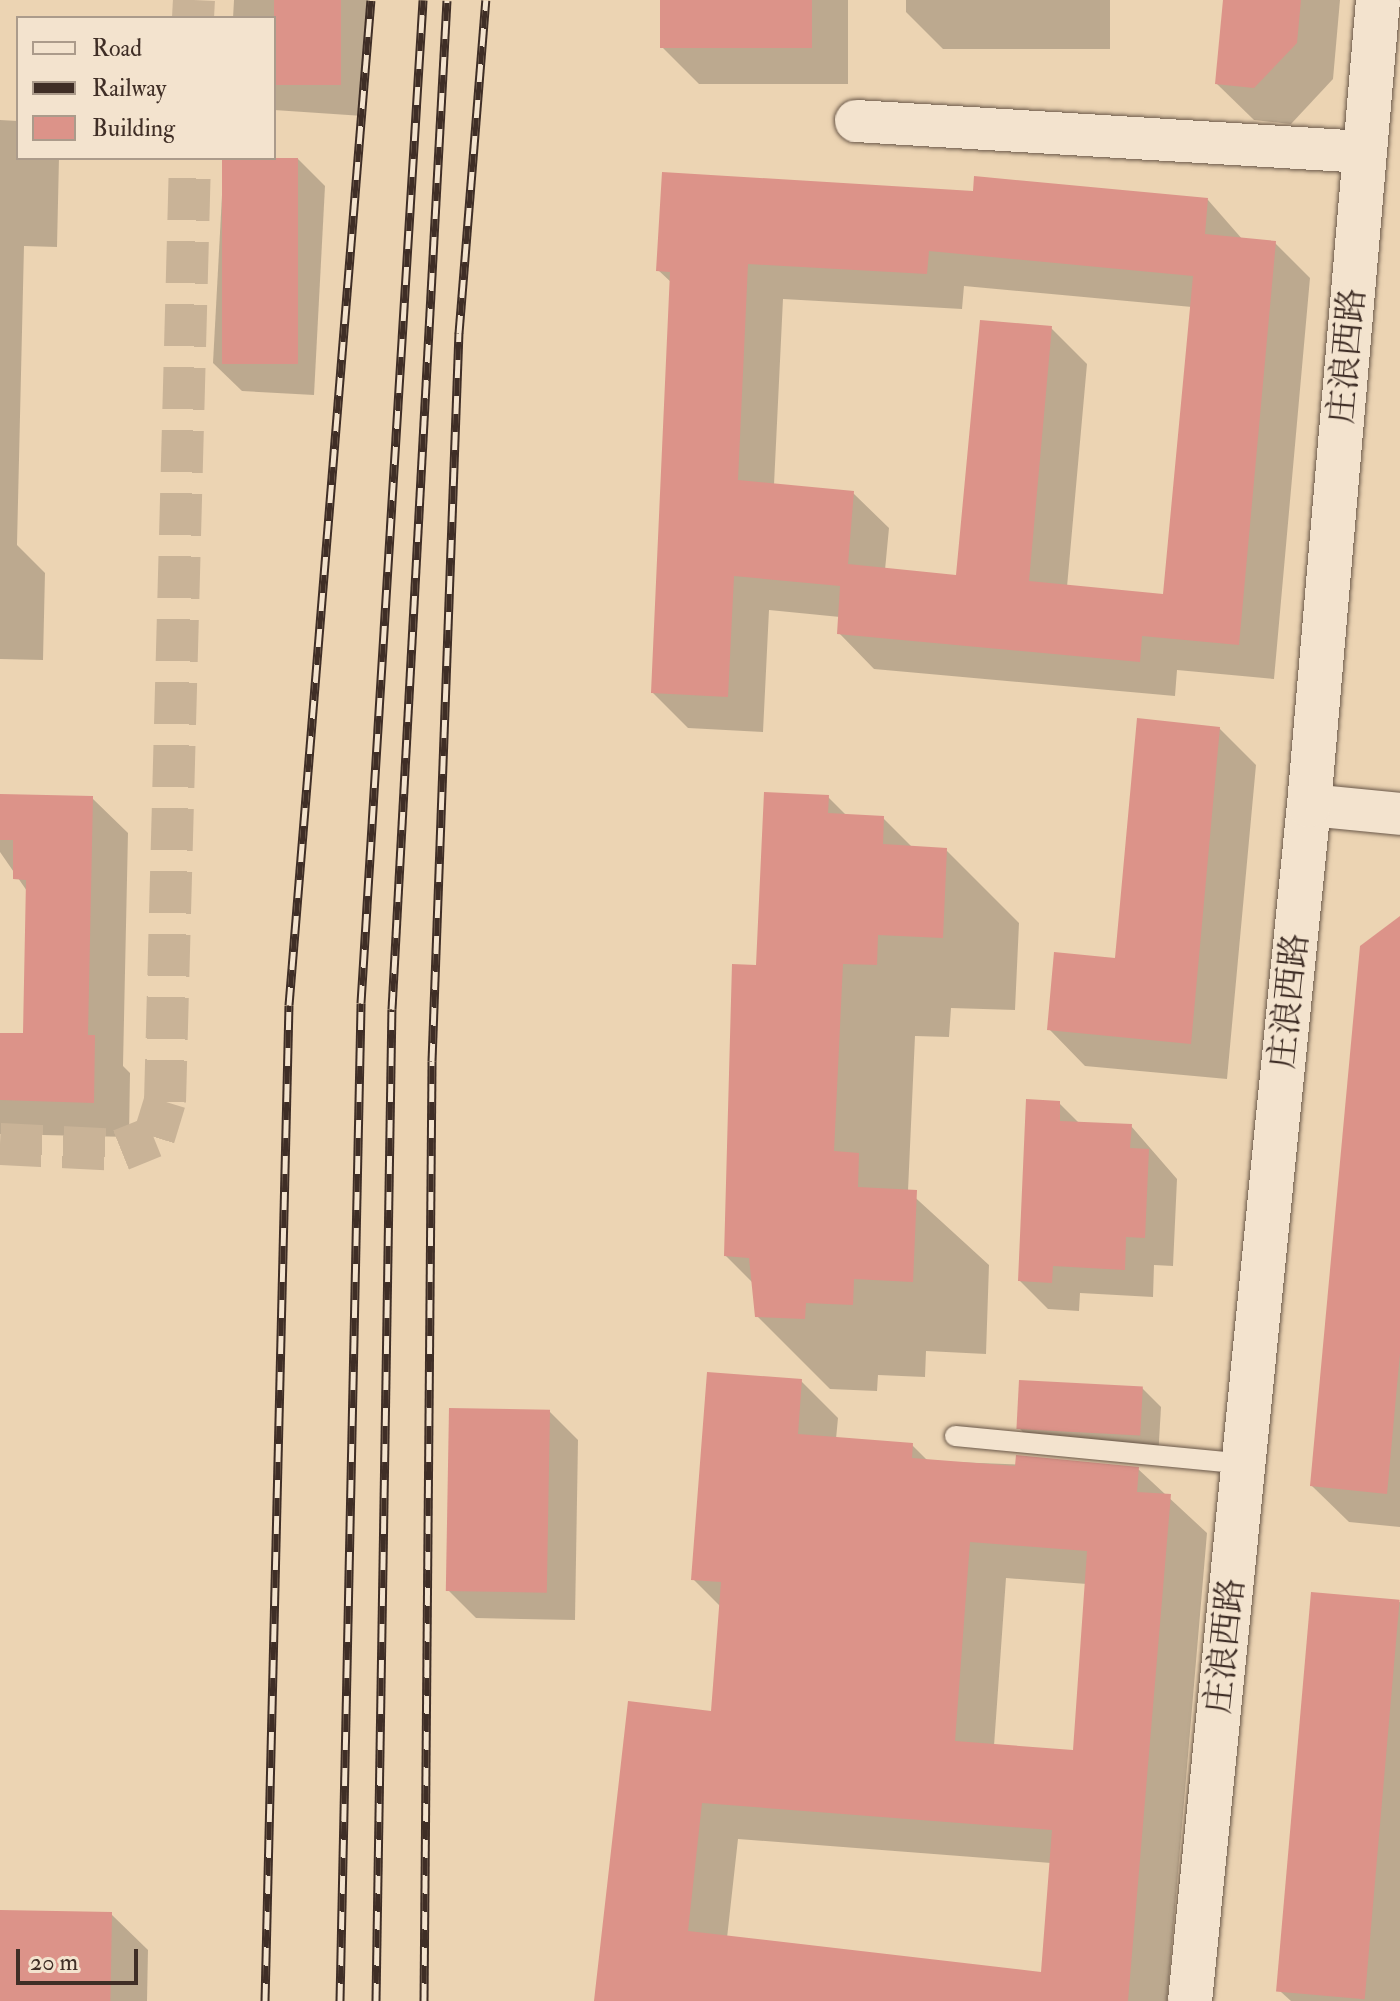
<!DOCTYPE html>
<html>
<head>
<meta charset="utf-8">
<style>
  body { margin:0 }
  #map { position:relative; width:1400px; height:2001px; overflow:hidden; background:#ecd4b3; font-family:"IM FELL Double Pica","Noto Serif SC",serif }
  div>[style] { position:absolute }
  .shadow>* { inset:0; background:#0003 }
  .building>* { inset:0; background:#dc9389; transform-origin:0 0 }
  .street-tunnel>* { height:42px; margin-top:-21px; transform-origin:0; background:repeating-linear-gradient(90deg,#c9b397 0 42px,transparent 0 63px) }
  .roads { filter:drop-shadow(0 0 2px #6a5849) drop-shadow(0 0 2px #6a5849) }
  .lane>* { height:20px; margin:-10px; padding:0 10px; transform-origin:10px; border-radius:10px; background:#f3e3ce }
  .street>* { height:42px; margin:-21px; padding:0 21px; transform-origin:21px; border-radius:21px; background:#f3e3ce }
  .secondary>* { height:44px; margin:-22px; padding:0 22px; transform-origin:22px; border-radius:22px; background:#f3e3ce }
  .rail>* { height:9px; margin-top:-4.5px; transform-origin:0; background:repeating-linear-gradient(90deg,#f3e3ce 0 18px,#3f2e26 0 36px); box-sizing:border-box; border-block:2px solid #3f2e26 }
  span { translate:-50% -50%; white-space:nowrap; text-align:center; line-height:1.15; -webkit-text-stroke:6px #f3e3ce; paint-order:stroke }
  .street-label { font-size:34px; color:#3f2e26 }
  .legend { position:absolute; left:16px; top:16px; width:260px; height:144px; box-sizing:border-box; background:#f3e3ce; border:2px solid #ab9b8b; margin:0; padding:10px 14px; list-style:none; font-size:24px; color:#3f2e26 }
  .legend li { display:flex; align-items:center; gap:16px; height:40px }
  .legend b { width:40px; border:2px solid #ab9b8b }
  .scale { position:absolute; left:16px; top:1949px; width:122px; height:36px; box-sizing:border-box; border:4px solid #3f2e26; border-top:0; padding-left:10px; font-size:24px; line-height:28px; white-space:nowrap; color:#3f2e26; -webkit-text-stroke:6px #f3e3ce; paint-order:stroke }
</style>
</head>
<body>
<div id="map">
  <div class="shadow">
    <i style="clip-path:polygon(234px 0,370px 0,363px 116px,274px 110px,274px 18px,233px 18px)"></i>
    <i style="clip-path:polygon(662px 0,848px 0,848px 84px,699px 84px,662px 47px)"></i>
    <i style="clip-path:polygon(906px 0,1110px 0,1110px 49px,943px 49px,906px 12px)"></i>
    <i style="clip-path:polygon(1225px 0,1340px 0,1333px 79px,1291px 124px,1254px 120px,1217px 84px)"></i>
    <i style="clip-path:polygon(0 120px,18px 121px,18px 158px,59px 158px,57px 247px,24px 246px,17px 545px,45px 573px,43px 660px,0 659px)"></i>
    <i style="clip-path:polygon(224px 158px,297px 158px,325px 186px,314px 395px,242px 391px,213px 363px)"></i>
    <i style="clip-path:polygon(evenodd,975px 193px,1208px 200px,1243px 240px,1275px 243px,1310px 278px,1274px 679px,1177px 670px,1175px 696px,874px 669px,839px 633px,840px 617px,769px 610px,763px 732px,688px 728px,653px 693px,672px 283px,658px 270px,975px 193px,964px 286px,1192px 307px,1165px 596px,1067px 587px,1087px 364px,1051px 328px,958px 577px,885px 570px,889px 528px,853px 493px,774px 485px,783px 299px,962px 309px,964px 286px)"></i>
    <i style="clip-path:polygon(1219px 728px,1256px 765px,1227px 1079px,1085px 1066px,1049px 1029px,1117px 960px)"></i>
    <i style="clip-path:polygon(0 796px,92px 798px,128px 833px,123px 1066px,130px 1073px,129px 1137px,0 1134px,0 1035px,25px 1035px,27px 891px,0 852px)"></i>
    <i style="clip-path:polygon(828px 797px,847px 816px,883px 818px,913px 848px,946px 850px,1019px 923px,1015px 1010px,951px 1008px,949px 1037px,915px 1036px,908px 1191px,989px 1265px,986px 1354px,926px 1351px,925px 1377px,878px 1375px,877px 1391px,830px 1389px,757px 1316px,753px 1283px,726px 1256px,758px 967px)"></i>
    <i style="clip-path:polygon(1400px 919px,1400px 1527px,1349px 1522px,1312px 1486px)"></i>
    <i style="clip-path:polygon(1059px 1103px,1080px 1124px,1131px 1126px,1177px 1179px,1173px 1266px,1154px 1265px,1153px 1297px,1080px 1293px,1079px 1311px,1048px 1309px,1020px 1281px)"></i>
    <i style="clip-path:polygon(evenodd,801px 1381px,838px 1418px,836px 1439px,912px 1445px,928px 1461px,1138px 1469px,1207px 1533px,1167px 2001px,596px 2001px,713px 1713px,721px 1607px,694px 1580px,801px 1381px,1006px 1578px,1087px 1584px,1074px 1752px,994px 1746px,1006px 1578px,801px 1381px,738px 1839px,1051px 1863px,1043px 1974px,727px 1938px,738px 1839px)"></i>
    <i style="clip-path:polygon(1142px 1388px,1161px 1407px,1158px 1459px,1038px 1447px,1019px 1428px)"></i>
    <i style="clip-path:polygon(549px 1411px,578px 1440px,575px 1620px,476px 1618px,448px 1590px)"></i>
    <i style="clip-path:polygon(1313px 1595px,1400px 1602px,1400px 2001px,1291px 2001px,1281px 1992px)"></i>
    <i style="clip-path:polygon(0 1912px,111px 1914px,148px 1950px,147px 2001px,0 2001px)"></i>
  </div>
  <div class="building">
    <i style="left:274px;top:0;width:67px;height:85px"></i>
    <i style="left:660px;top:0;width:152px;height:48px"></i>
    <i style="clip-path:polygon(1223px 0,1301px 0,1297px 43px,1254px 88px,1215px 84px)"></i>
    <i style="left:222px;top:158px;width:76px;height:206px"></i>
    <i style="clip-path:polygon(evenodd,662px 172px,973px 191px,974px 176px,1208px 198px,1205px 234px,1276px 241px,1239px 645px,1142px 636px,1140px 662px,837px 634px,840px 586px,734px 576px,728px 697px,651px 693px,670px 272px,656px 271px,662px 172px,929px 251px,1193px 276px,1163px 594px,1029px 581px,1052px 326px,980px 320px,956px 575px,848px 564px,854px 491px,738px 480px,748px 264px,927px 274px,929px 251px)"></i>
    <i style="clip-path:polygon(1137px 718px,1220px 727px,1191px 1044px,1047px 1030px,1054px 952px,1115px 958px)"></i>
    <i style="clip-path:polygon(764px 792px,829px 795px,828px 813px,884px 816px,883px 844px,947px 848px,943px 938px,878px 935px,877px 965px,843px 964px,834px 1151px,859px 1153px,858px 1187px,917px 1190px,913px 1282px,854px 1279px,853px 1305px,806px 1303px,805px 1319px,755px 1317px,749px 1258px,724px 1256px,732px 964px,756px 965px)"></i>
    <i style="clip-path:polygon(0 794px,93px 796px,88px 1035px,95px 1035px,94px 1103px,0 1100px,0 1033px,23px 1033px,26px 880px,13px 879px,13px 840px,0 840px)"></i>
    <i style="clip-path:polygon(1400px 916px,1400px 1353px,1387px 1494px,1310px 1486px,1360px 946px)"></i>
    <i style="clip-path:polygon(1026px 1099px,1060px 1101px,1060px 1121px,1132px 1124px,1130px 1148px,1149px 1149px,1145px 1238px,1126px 1237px,1125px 1270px,1053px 1266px,1052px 1283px,1018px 1281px)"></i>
    <i style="clip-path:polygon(evenodd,707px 1372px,802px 1379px,798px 1434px,913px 1443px,912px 1458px,1015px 1466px,1016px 1455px,1139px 1467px,1137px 1492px,1171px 1494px,1128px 2001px,594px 2001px,628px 1701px,711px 1711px,721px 1582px,691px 1580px,707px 1372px,970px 1542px,1087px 1551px,1073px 1750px,955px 1741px,970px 1542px,707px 1372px,702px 1803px,1052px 1830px,1041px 1972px,688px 1931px,702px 1803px)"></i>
    <i style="left:1019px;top:1380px;width:124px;height:49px;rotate:3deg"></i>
    <i style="left:449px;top:1408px;width:101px;height:183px;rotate:1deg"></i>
    <i style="left:1311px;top:1592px;width:89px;height:401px;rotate:5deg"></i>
    <i style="left:0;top:1910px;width:112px;height:91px;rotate:1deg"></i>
  </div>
  <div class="street-tunnel">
    <i style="left:193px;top:18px;width:18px;rotate:-87deg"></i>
    <i style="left:0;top:1144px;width:121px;rotate:2.8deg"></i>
    <i style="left:121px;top:1150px;width:35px;rotate:-22deg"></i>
    <i style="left:154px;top:1137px;width:37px;rotate:-73deg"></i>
    <i style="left:165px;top:1102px;width:944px;rotate:-88.48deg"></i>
  </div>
  <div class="roads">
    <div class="lane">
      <i style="left:955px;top:1436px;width:290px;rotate:5.5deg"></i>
    </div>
    <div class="street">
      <i style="left:856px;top:121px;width:510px;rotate:3.49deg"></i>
      <i style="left:1309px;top:805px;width:91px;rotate:5.6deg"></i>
    </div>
    <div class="secondary">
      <i style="left:1190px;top:2001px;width:1202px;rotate:-84.32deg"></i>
      <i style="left:1309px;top:805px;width:808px;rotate:-85.1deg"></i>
    </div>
  </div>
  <div class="rail">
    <i style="left:265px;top:2001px;width:996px;rotate:-88.62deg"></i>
    <i style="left:289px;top:1005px;width:1008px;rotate:-85.34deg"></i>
    <i style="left:340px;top:2001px;width:998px;rotate:-88.79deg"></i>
    <i style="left:361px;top:1003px;width:1005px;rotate:-86.46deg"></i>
    <i style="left:376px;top:2001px;width:992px;rotate:-89.08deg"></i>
    <i style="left:392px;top:1009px;width:1010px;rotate:-86.88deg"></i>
    <i style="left:424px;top:2001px;width:940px;rotate:-89.51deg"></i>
    <i style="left:432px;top:1061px;width:729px;rotate:-87.88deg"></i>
    <i style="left:459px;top:333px;width:334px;rotate:-85.4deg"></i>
  </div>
  <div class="street-label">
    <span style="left:1347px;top:356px;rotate:-85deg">庄浪西路</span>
    <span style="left:1289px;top:1001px;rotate:-84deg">庄浪西路</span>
    <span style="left:1225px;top:1646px;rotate:-84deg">庄浪西路</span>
  </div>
  <ul class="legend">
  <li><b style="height:10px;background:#f3e3ce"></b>Road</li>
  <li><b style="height:10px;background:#3f2e26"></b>Railway</li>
  <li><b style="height:22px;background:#dc9389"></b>Building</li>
  </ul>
  <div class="scale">20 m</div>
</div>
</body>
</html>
